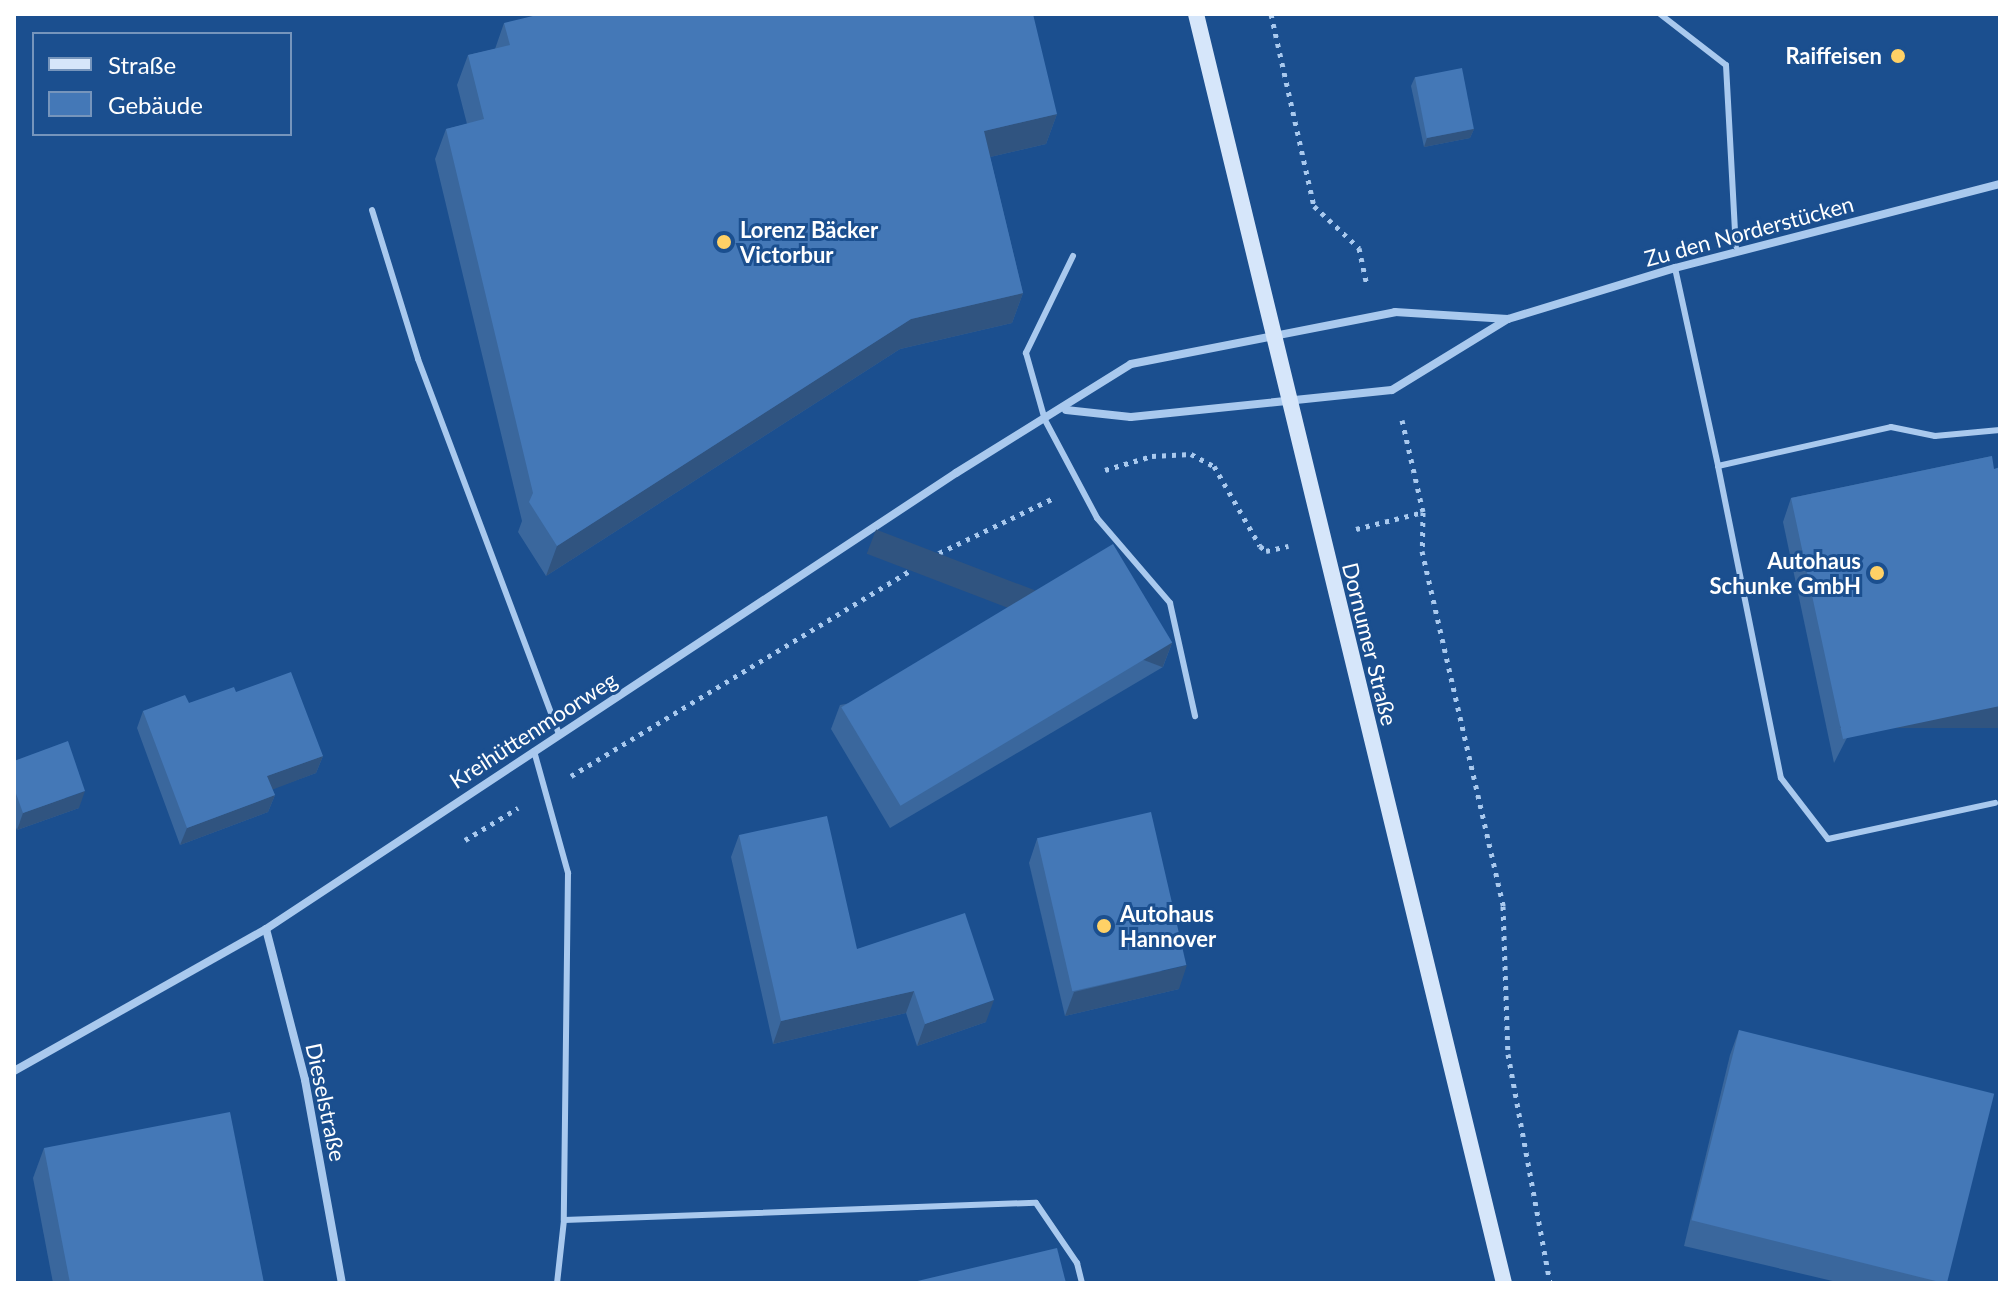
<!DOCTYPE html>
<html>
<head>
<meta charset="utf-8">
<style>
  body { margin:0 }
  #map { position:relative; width:2014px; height:1297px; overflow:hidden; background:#1b4f8f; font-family:Lato,sans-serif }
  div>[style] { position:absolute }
  .path>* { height:5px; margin-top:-2.5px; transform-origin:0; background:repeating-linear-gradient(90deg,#a9c9ee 0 4px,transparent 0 10px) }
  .service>* { height:6px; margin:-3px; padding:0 3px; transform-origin:3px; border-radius:3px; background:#a9c9ee }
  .minor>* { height:8px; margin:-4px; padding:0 4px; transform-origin:4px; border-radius:4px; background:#a9c9ee }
  .secondary>* { height:16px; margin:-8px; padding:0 8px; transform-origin:8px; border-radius:8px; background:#d6e6fa }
  .wall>* { inset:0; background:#3a679d }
  .shaded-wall>* { inset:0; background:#305480; transform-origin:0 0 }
  .building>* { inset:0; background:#4478b7; transform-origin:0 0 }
  .dots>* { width:22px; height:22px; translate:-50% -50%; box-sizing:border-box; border:4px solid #1b4f8f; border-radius:50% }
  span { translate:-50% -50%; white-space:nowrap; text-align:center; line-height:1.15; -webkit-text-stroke:6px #1b4f8f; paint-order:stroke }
  .poi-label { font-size:22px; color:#fff; font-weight:700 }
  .right { translate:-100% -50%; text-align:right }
  .left { translate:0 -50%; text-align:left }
  .street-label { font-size:22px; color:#fff }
  .frame { position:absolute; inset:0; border:16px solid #fff; pointer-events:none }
  .legend { position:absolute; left:32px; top:32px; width:260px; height:104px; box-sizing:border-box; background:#1b4f8f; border:2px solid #7695bc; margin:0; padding:10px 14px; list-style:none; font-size:24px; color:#fff }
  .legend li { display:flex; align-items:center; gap:16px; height:40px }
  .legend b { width:40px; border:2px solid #7695bc }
</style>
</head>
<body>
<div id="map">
  <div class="path">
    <i style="left:1271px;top:14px;width:197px;rotate:77.4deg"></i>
    <i style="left:1314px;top:206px;width:62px;rotate:43deg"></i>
    <i style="left:1359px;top:248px;width:39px;rotate:78deg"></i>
    <i style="left:1402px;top:420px;width:94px;rotate:77.1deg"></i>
    <i style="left:1423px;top:512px;width:39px;rotate:91deg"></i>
    <i style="left:1422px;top:551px;width:364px;rotate:77.1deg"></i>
    <i style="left:1503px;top:906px;width:148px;rotate:88.1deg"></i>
    <i style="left:1508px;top:1054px;width:233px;rotate:79.6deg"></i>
    <i style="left:1105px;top:470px;width:49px;rotate:-16.6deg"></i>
    <i style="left:1152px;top:456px;width:39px;rotate:-3deg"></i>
    <i style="left:1191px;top:454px;width:26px;rotate:28deg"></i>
    <i style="left:1214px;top:466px;width:92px;rotate:60.1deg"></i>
    <i style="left:1260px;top:546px;width:8px;rotate:40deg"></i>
    <i style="left:1266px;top:551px;width:23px;rotate:-13deg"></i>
    <i style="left:1356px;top:529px;width:69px;rotate:-14.2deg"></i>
    <i style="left:571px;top:776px;width:430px;rotate:-31.2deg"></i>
    <i style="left:939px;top:553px;width:127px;rotate:-25.6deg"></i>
    <i style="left:465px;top:840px;width:62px;rotate:-31.1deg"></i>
  </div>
  <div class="service">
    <i style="left:1660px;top:14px;width:83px;rotate:37.7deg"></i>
    <i style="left:1726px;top:65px;width:186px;rotate:86.9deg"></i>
    <i style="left:372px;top:210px;width:156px;rotate:72.8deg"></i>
    <i style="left:418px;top:359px;width:401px;rotate:69.4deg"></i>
    <i style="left:1073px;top:256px;width:108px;rotate:115.9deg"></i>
    <i style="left:1026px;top:353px;width:70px;rotate:74.2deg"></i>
    <i style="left:1045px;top:420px;width:111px;rotate:62deg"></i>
    <i style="left:1097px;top:518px;width:112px;rotate:49.3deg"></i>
    <i style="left:1170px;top:603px;width:116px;rotate:77.5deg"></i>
    <i style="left:1675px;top:268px;width:203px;rotate:77.7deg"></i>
    <i style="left:1718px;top:466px;width:177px;rotate:-12.7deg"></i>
    <i style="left:1891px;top:427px;width:45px;rotate:11.6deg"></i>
    <i style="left:1935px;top:436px;width:65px;rotate:-5.3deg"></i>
    <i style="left:1718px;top:466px;width:318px;rotate:78.6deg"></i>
    <i style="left:1781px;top:778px;width:77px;rotate:52.4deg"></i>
    <i style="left:1828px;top:839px;width:171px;rotate:-12.2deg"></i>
    <i style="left:534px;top:751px;width:127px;rotate:74.4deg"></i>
    <i style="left:568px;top:873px;width:347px;rotate:90.7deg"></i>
    <i style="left:564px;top:1220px;width:63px;rotate:96.3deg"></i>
    <i style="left:564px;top:1220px;width:472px;rotate:-2.1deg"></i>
    <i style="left:1036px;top:1203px;width:73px;rotate:55.7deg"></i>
    <i style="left:1077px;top:1263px;width:21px;rotate:76deg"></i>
  </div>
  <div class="minor">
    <i style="left:1066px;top:410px;width:65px;rotate:6.1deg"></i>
    <i style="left:1131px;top:417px;width:262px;rotate:-5.9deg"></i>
    <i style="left:1392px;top:390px;width:136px;rotate:-31.5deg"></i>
    <i style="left:1508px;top:319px;width:175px;rotate:-17deg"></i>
    <i style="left:1675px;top:268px;width:336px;rotate:-14.5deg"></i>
    <i style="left:266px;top:929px;width:156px;rotate:75.5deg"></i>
    <i style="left:305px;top:1080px;width:206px;rotate:79.7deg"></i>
    <i style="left:14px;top:1071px;width:289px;rotate:-29.4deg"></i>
    <i style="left:266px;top:929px;width:827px;rotate:-33.46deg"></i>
    <i style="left:956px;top:473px;width:206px;rotate:-31.9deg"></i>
    <i style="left:1131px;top:364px;width:269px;rotate:-11.1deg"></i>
    <i style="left:1395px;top:312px;width:113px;rotate:3.5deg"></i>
  </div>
  <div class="secondary">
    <i style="left:1196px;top:14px;width:1306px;rotate:76.36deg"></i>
  </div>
  <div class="wall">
    <i style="clip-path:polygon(504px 23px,1057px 114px,1046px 144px,990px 157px,1023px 293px,1012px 323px,900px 349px,546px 576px,518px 532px,522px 521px,435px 159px,446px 129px,467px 124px,457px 85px,468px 55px,495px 49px)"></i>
    <i style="clip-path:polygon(1415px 77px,1474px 129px,1470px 138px,1424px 147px,1411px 86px)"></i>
    <i style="clip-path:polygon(1992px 456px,1834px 763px,1783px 522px,1791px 498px)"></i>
    <i style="clip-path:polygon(1172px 643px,1163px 667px,890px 828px,831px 729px,840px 705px)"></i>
    <i style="clip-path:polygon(236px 692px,323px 756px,316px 773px,272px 789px,275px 795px,268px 812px,180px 845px,137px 728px,143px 711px,189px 703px)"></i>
    <i style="clip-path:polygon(14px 761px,79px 808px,17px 830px,14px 823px)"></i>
    <i style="clip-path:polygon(739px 835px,857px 949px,986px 1022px,917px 1046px,906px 1013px,773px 1044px,731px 857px)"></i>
    <i style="clip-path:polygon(1037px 839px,1179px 989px,1065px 1016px,1029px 863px)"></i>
    <i style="clip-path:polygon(1739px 1030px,1949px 1283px,1841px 1283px,1684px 1246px,1730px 1055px)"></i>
    <i style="clip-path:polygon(44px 1148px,264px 1283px,53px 1283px,33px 1178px)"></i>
  </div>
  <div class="shaded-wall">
    <i style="clip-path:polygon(1057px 114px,1046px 144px,973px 161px,984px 131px)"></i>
    <i style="clip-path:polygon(1474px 129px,1470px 138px,1424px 147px,1427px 138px)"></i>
    <i style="clip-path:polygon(1023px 293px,1012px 323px,900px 349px,546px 576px,557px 546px,911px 319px)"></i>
    <i style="left:1172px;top:643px;width:26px;height:317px;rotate:111deg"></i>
    <i style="left:2000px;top:706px;width:22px;height:160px;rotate:90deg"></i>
    <i style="clip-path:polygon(323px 756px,316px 773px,261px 794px,267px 776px)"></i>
    <i style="clip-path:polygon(85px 791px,79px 808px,17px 830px,23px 813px)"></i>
    <i style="clip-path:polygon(275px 795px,268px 812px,180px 845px,187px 828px)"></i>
    <i style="clip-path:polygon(1187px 965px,1179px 989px,1065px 1016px,1074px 992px)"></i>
    <i style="clip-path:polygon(914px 991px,906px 1013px,773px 1044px,781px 1021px)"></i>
    <i style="clip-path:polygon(994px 1000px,986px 1022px,917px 1046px,925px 1024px)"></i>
  </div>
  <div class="building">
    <i style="clip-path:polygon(541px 14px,1033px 14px,1057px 114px,984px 131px,1023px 293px,911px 319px,557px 546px,529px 502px,533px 493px,446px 129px,484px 119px,468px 55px,510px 45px,504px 23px)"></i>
    <i style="left:1462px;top:68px;width:62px;height:48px;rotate:79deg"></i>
    <i style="clip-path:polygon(1992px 456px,1994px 469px,2000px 467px,2000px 706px,1843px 739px,1791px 498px)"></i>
    <i style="left:1113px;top:544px;width:115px;height:317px;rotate:59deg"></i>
    <i style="clip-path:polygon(291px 672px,323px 756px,267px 776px,275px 795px,187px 828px,143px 711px,185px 695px,189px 703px,234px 687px,236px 692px)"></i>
    <i style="clip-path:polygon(68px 741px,85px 791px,23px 813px,14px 788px,14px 761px)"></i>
    <i style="left:1151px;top:812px;width:157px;height:117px;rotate:77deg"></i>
    <i style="clip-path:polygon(827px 816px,857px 949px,965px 913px,994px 1000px,925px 1024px,914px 991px,781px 1021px,739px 835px)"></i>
    <i style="left:1739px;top:1030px;width:263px;height:196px;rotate:14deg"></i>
    <i style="clip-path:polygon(230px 1112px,264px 1283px,70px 1283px,44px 1148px)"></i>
    <i style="clip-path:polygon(1057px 1248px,1066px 1283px,909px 1283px)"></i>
  </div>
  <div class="dots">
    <i style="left:1898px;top:56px;background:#ffd166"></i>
    <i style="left:724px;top:242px;background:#ffd166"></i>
    <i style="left:1877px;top:573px;background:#ffd166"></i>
    <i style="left:1104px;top:926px;background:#ffd166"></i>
  </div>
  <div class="poi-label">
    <span class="right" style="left:1882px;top:56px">Raiffeisen</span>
    <span class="left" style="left:740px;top:242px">Lorenz Bäcker<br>Victorbur</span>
    <span class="right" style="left:1861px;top:573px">Autohaus<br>Schunke GmbH</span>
    <span class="left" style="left:1120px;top:926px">Autohaus<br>Hannover</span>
  </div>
  <div class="street-label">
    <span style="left:1749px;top:231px;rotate:-15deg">Zu den Norderstücken</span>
    <span style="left:1370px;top:644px;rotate:76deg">Dornumer Straße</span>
    <span style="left:533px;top:730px;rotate:-33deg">Kreihüttenmoorweg</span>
    <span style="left:326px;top:1102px;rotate:78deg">Dieselstraße</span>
  </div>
  <div class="frame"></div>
  <ul class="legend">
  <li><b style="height:10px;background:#d6e6fa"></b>Straße</li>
  <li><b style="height:22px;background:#4478b7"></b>Gebäude</li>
  </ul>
</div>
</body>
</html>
